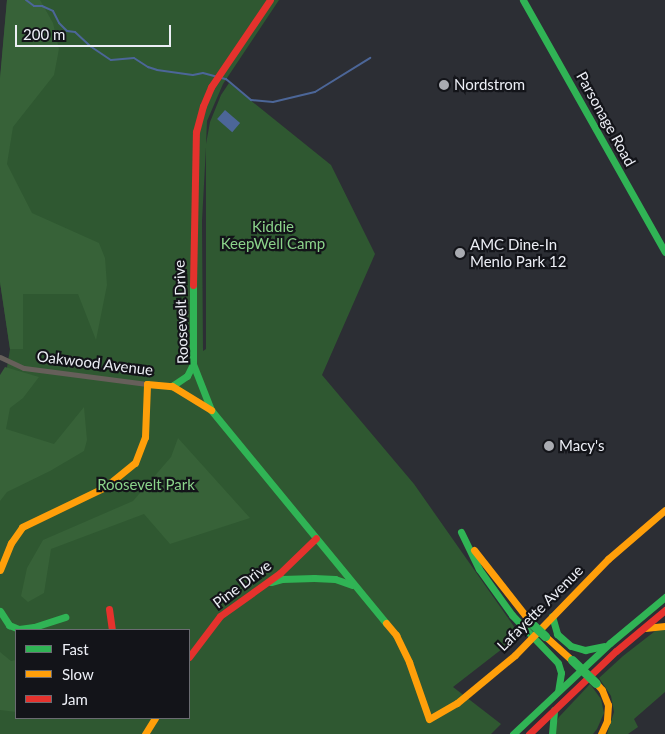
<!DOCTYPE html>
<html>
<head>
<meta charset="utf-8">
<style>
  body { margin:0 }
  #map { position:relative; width:665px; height:734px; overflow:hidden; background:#2c2e34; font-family:Lato,sans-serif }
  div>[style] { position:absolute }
  .green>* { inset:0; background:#2f5831 }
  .forest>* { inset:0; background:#376238 }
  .water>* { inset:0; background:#4c6698; transform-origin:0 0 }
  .stream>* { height:2px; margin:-1px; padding:0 1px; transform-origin:1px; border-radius:1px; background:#4c6698 }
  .street>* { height:5px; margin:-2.5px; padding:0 2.5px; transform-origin:2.5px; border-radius:2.5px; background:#665f5a }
  .fast>* { height:7px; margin:-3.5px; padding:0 3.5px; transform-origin:3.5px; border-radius:3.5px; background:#30b455 }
  .slow>* { height:7px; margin:-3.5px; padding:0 3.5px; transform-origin:3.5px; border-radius:3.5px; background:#ff9f0a }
  .jam>* { height:7px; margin:-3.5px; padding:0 3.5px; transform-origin:3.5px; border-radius:3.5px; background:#e5322d }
  .fast-bridge>* { height:9px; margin:-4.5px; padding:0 4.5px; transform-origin:4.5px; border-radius:4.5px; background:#30b455 }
  .dots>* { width:14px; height:14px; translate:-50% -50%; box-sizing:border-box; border:2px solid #131419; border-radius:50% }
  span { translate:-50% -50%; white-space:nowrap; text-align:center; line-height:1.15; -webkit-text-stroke:4.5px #131419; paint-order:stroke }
  .poi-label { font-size:15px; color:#eceef5 }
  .left { translate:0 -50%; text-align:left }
  .street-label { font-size:15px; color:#eceef5 }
  .park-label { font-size:15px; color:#8bd38a }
  .legend { position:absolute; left:15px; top:629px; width:175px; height:90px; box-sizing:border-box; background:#131419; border:1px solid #6a6b71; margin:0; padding:6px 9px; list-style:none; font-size:15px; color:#eceef5 }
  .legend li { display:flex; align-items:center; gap:10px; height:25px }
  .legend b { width:25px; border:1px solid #6a6b71 }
  .scale { position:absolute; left:15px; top:25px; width:156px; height:22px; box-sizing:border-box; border:2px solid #eceef5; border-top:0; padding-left:6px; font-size:15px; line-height:18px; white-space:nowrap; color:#eceef5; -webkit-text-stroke:4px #131419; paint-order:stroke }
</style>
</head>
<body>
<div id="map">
  <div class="green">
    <i style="clip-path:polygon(evenodd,7px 0,279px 0,223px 84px,207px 121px,206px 144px,210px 122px,221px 95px,229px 83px,331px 165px,375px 254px,322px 375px,414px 484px,520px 635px,453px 687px,501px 724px,491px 734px,0 734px,0 410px,10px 349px,0 282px,0 80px,7px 0,206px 147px,206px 349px,203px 351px,202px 221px,206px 147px,7px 0,16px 630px,189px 630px,189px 718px,16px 718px,16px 630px)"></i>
    <i style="clip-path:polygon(659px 628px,665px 629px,665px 692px,634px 719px,638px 727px,628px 734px,607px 734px,614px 712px,611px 696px,599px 678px,623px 656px)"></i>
    <i style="clip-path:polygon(590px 684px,601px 699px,604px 713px,597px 729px,593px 734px,555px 734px,555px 725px,559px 717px)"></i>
  </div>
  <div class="forest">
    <i style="clip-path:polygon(7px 0,40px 0,53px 23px,59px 49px,54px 75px,13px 127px,7px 164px,32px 213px,99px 243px,105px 258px,107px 285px,96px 340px,78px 294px,23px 294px,23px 349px,10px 349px,0 282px,0 78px)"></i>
    <i style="clip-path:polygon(5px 367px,39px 377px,23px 398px,10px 408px,6px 429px,54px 444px,84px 407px,87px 440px,84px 451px,50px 471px,7px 492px,0 501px,0 375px)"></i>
    <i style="clip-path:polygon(178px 438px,250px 518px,170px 544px,144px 514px,51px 549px,44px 593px,28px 602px,21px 596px,27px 568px,43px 540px,133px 501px,171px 457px)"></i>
    <i style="clip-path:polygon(0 652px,11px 661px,16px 660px,16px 712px,0 710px)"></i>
  </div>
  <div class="water">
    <i style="left:225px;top:110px;width:20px;height:12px;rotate:41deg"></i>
  </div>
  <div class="stream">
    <i style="left:26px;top:0;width:10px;rotate:37deg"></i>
    <i style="left:34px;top:6px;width:8px"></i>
    <i style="left:42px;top:6px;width:12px;rotate:24deg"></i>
    <i style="left:53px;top:11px;width:13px;rotate:63deg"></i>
    <i style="left:59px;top:23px;width:11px;rotate:45deg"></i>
    <i style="left:67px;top:31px;width:8px;rotate:7deg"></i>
    <i style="left:75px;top:32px;width:21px;rotate:43deg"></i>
    <i style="left:90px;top:46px;width:25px;rotate:34deg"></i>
    <i style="left:111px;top:60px;width:23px;rotate:-5deg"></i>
    <i style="left:134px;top:58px;width:17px;rotate:33deg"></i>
    <i style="left:148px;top:67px;width:9px;rotate:18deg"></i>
    <i style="left:157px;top:70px;width:36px;rotate:8deg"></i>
    <i style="left:193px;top:75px;width:10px;rotate:-11deg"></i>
    <i style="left:203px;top:73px;width:24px;rotate:15deg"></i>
    <i style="left:226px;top:79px;width:33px;rotate:40deg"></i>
    <i style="left:251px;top:100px;width:22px;rotate:5deg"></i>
    <i style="left:273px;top:102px;width:43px;rotate:-13.4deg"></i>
    <i style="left:315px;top:92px;width:65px;rotate:-31.7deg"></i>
  </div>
  <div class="street">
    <i style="left:0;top:357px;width:26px;rotate:25deg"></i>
    <i style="left:24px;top:368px;width:124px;rotate:7.4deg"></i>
  </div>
  <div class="fast">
    <i style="left:523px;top:0;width:289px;rotate:60.6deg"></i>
    <i style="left:193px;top:285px;width:79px;rotate:90deg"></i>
    <i style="left:193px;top:364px;width:49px;rotate:68.6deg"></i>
    <i style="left:211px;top:410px;width:276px;rotate:50.6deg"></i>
    <i style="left:172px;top:386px;width:18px;rotate:-34deg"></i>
    <i style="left:187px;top:376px;width:13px;rotate:-63deg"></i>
    <i style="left:461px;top:532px;width:41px;rotate:64.1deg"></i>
    <i style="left:479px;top:569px;width:57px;rotate:54.3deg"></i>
    <i style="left:512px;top:615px;width:66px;rotate:46.2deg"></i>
    <i style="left:558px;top:663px;width:10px;rotate:73deg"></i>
    <i style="left:561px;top:673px;width:18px;rotate:99deg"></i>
    <i style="left:271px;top:582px;width:11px;rotate:-15deg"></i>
    <i style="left:282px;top:579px;width:32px;rotate:-2deg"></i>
    <i style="left:314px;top:578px;width:21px;rotate:3deg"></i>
    <i style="left:335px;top:579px;width:18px;rotate:19deg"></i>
    <i style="left:0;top:611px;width:17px;rotate:57deg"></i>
    <i style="left:9px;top:625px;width:11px;rotate:22deg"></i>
    <i style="left:19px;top:629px;width:15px;rotate:-8deg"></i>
    <i style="left:34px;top:627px;width:33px;rotate:-18deg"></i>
    <i style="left:552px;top:616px;width:19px;rotate:74deg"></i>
    <i style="left:557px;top:634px;width:18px;rotate:41deg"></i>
    <i style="left:571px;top:646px;width:15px;rotate:16deg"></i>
    <i style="left:585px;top:650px;width:19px;rotate:-12deg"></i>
    <i style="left:513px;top:734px;width:133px;rotate:-43.2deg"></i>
    <i style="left:610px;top:643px;width:72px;rotate:-39.9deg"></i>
    <i style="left:552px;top:734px;width:24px;rotate:-85deg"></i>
  </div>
  <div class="slow">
    <i style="left:474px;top:550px;width:94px;rotate:51.9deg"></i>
    <i style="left:0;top:570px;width:29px;rotate:-68deg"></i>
    <i style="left:11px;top:543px;width:19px;rotate:-55deg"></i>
    <i style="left:22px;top:527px;width:92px;rotate:-25.7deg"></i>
    <i style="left:105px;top:487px;width:38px;rotate:-39deg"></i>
    <i style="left:135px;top:463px;width:28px;rotate:-69deg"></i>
    <i style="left:145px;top:437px;width:53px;rotate:-87.8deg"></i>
    <i style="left:147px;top:384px;width:25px;rotate:5deg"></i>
    <i style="left:172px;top:386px;width:46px;rotate:31.6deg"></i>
    <i style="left:386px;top:623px;width:16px;rotate:50deg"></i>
    <i style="left:396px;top:635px;width:30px;rotate:64deg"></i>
    <i style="left:409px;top:662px;width:60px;rotate:70.7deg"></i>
    <i style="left:429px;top:719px;width:32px;rotate:-30deg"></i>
    <i style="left:457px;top:703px;width:75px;rotate:-39.6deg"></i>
    <i style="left:515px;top:655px;width:134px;rotate:-45.9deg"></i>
    <i style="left:608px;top:559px;width:75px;rotate:-40.7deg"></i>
    <i style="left:645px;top:628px;width:20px;rotate:-6deg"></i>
    <i style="left:545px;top:636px;width:36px;rotate:42deg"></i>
    <i style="left:596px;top:683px;width:9px;rotate:49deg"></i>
    <i style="left:602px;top:690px;width:16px;rotate:68deg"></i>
    <i style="left:608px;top:705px;width:16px;rotate:94deg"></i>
    <i style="left:607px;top:721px;width:14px;rotate:115deg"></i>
    <i style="left:145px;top:734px;width:19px;rotate:-58deg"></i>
  </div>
  <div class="jam">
    <i style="left:193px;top:285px;width:153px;rotate:-88.9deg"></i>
    <i style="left:196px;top:132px;width:27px;rotate:-75deg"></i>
    <i style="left:203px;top:106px;width:21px;rotate:-67deg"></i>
    <i style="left:211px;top:87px;width:105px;rotate:-55.9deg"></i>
    <i style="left:109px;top:609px;width:21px;rotate:82deg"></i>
    <i style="left:189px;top:657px;width:51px;rotate:-52.9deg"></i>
    <i style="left:220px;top:616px;width:74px;rotate:-35.6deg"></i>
    <i style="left:280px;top:573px;width:50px;rotate:-44.2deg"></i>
    <i style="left:529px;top:734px;width:120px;rotate:-43.7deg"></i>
    <i style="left:616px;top:651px;width:64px;rotate:-39.9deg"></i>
  </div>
  <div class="fast-bridge">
    <i style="left:532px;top:624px;width:18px;rotate:43deg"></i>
    <i style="left:572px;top:660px;width:33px;rotate:44deg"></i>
  </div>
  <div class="dots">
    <i style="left:444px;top:85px;background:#a9abb1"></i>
    <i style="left:460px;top:253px;background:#a9abb1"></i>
    <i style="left:549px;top:446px;background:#a9abb1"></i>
  </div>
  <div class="poi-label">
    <span class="left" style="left:454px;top:85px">Nordstrom</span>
    <span class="left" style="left:470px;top:253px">AMC Dine-In<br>Menlo Park 12</span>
    <span class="left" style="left:559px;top:446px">Macy's</span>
  </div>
  <div class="street-label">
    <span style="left:606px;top:119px;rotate:61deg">Parsonage Road</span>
    <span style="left:181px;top:312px;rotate:-92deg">Roosevelt Drive</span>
    <span style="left:95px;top:363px;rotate:7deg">Oakwood Avenue</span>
    <span style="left:242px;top:584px;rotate:-37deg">Pine Drive</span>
    <span style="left:540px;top:608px;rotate:-45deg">Lafayette Avenue</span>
  </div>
  <div class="park-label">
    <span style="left:273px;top:235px">Kiddie<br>KeepWell Camp</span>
    <span style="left:146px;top:485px">Roosevelt Park</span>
  </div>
  <ul class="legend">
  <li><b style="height:6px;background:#30b455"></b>Fast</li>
  <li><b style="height:6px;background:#ff9f0a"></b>Slow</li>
  <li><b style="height:6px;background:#e5322d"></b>Jam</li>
  </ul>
  <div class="scale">200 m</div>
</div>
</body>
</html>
